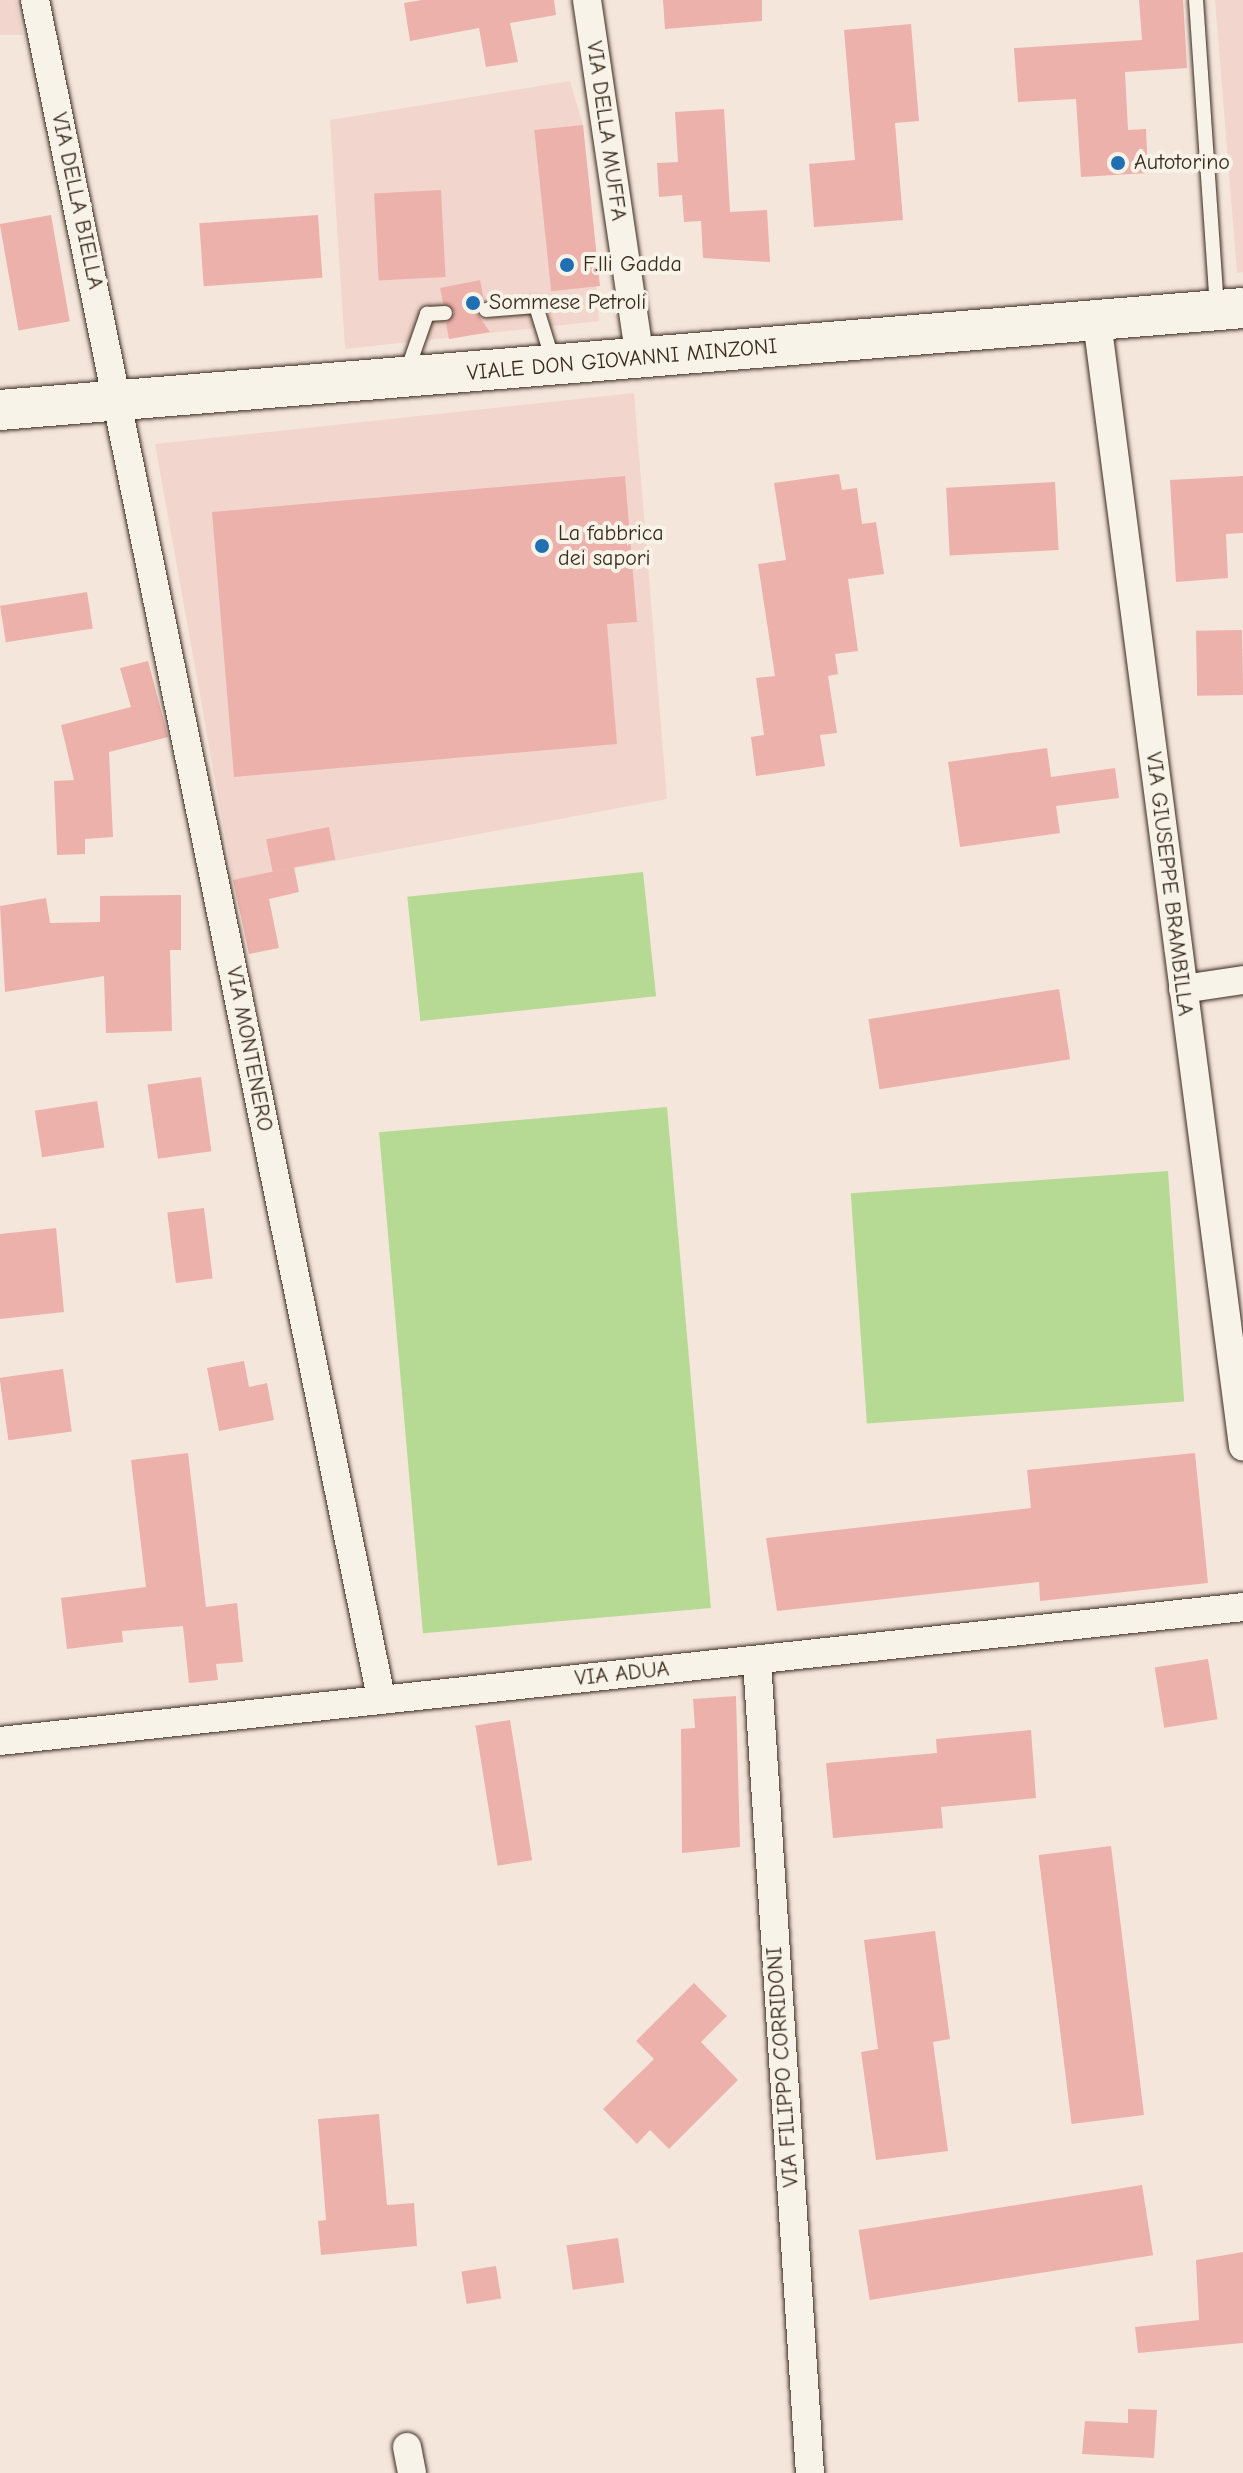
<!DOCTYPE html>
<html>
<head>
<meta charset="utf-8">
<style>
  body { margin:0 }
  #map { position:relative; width:1243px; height:2473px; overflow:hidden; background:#f5e6dc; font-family:"Comic Neue",sans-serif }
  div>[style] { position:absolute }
  .built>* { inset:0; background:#f2d6cd }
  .green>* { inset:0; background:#b6d993; transform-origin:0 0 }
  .building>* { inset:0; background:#ecb1ab; transform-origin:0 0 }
  .roads { filter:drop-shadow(0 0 2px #3b2a1e) drop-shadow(0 0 2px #3b2a1e) }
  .lane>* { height:14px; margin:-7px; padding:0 7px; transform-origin:7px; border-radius:7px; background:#f7f3e8 }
  .street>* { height:28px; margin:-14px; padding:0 14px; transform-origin:14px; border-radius:14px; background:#f7f3e8 }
  .secondary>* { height:40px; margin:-20px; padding:0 20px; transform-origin:20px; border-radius:20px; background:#f7f3e8 }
  .dots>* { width:22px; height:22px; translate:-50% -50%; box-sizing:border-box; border:4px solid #f7f3e8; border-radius:50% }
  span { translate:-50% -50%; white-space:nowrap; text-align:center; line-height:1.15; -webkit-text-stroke:8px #f7f3e8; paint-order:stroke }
  .street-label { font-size:22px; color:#3b2a1e }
  .poi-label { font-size:22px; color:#3b2a1e }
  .left { translate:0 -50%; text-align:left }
</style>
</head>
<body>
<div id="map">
  <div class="built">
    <i style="clip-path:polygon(0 0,16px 0,23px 35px,0 35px)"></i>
    <i style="clip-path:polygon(1215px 0,1243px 0,1243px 272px,1237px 273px)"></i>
    <i style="clip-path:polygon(570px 81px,583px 125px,599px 321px,345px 349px,330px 120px)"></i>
    <i style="clip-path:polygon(634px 393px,667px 799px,233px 880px,155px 444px)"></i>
  </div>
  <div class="green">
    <i style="left:643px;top:872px;width:125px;height:237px;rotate:84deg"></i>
    <i style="left:667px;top:1107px;width:503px;height:289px;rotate:85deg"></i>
    <i style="left:1168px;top:1171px;width:231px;height:318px;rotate:86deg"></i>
  </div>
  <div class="building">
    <i style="clip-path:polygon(422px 0,554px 0,556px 15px,510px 23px,518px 62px,486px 67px,479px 28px,410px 41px,404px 3px)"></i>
    <i style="clip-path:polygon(663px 0,762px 0,762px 21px,665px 29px)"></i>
    <i style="clip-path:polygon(1139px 0,1183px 0,1187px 68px,1125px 72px,1128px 130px,1146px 129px,1148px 173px,1081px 177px,1076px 99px,1018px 102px,1014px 48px,1142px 40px)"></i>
    <i style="clip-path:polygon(911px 24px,919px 121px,895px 123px,903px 220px,814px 227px,809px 164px,855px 160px,844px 30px)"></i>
    <i style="clip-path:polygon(724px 109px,730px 212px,767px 210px,770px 262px,703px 258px,701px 221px,684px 222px,682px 195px,659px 197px,657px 163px,678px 162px,675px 112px)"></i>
    <i style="left:583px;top:125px;width:162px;height:49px;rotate:84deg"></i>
    <i style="left:441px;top:190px;width:87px;height:67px;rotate:87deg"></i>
    <i style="left:51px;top:215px;width:108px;height:52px;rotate:80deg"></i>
    <i style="left:318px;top:215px;width:63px;height:119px;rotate:86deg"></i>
    <i style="clip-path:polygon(480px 280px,484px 300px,476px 312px,490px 332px,449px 339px,446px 323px,455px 312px,443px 303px,440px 288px)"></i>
    <i style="clip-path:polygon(839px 474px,842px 490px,857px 488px,862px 524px,876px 522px,884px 574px,848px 579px,858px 651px,835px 654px,838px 674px,828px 676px,837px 733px,820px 735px,825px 766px,756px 776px,751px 737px,764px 735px,756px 678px,775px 676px,758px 564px,786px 560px,774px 483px)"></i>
    <i style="clip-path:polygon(625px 476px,637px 622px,607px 624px,617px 744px,234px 777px,212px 512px)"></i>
    <i style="clip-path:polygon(1243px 476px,1243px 533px,1226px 534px,1228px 578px,1176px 582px,1170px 480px)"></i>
    <i style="left:1055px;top:482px;width:68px;height:109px;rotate:87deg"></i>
    <i style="left:87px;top:592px;width:37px;height:88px;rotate:81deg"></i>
    <i style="left:1242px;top:630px;width:65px;height:46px;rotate:89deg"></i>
    <i style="clip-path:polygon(148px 661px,168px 737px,109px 752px,113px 837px,85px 839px,85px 854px,57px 855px,54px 781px,74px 780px,61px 725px,131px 707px,120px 668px)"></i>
    <i style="clip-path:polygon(1047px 748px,1051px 777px,1115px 768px,1119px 798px,1056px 806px,1060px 833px,960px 847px,948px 762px)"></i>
    <i style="left:329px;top:827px;width:33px;height:64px;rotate:79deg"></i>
    <i style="clip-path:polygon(294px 867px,299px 892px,269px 899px,279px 948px,249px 954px,233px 880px)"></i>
    <i style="clip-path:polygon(181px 895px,181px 950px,170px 950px,172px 1031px,106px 1033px,104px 976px,5px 992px,0 906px,46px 898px,50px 923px,100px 922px,100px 896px)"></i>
    <i style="left:1059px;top:989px;width:71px;height:193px;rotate:81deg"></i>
    <i style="left:201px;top:1077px;width:75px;height:54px;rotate:82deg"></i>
    <i style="left:97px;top:1101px;width:47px;height:63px;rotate:81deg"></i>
    <i style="left:204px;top:1208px;width:71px;height:37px;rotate:83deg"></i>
    <i style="clip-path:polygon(56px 1228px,64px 1312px,0 1319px,0 1234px)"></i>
    <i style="clip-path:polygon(244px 1361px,249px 1387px,267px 1383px,274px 1420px,219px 1431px,207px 1368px)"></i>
    <i style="left:63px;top:1369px;width:63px;height:64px;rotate:82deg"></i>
    <i style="clip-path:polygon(188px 1453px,206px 1607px,237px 1603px,243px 1662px,216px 1664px,218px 1680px,189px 1683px,183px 1626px,122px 1631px,123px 1642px,67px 1649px,61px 1598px,146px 1587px,131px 1460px)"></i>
    <i style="clip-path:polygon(1195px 1453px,1208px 1583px,1040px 1601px,1039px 1582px,777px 1611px,766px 1538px,1031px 1508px,1027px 1470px)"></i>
    <i style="left:1208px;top:1659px;width:61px;height:54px;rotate:81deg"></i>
    <i style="clip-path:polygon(736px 1696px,740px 1847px,682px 1853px,681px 1729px,695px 1728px,693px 1699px)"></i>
    <i style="left:510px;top:1720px;width:142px;height:35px;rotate:81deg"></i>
    <i style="clip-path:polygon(1031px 1730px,1036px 1798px,941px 1807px,943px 1828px,833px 1838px,826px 1763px,937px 1753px,936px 1739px)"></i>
    <i style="left:1111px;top:1846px;width:271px;height:73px;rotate:83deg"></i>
    <i style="clip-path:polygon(935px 1931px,950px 2039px,933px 2042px,948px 2151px,876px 2160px,861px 2052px,878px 2049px,864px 1940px)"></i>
    <i style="clip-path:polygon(694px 1983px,727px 2016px,701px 2042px,738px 2080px,669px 2149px,650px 2130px,637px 2144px,603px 2109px,654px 2059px,636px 2041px)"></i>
    <i style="clip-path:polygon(379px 2114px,387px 2205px,414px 2203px,417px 2246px,321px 2255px,318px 2221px,326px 2220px,318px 2119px)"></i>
    <i style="left:1142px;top:2185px;width:71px;height:287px;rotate:81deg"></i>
    <i style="left:618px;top:2238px;width:45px;height:52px;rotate:82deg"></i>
    <i style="clip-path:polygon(1243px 2252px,1243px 2343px,1138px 2353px,1135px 2327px,1199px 2320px,1196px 2260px)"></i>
    <i style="left:496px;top:2266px;width:33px;height:35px;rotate:81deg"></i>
    <i style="clip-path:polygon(1128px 2409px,1157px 2410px,1154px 2458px,1082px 2454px,1085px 2421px,1128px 2423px)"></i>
  </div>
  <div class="roads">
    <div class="lane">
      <i style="left:1196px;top:0;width:308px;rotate:86.1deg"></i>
      <i style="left:486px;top:310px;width:50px;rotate:-4.6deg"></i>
      <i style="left:536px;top:306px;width:58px;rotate:72.8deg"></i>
      <i style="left:406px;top:374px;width:64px;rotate:-70.7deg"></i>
      <i style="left:427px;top:314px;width:18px;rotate:-3deg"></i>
    </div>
    <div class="street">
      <i style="left:35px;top:0;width:1732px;rotate:78.48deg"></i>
      <i style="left:587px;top:0;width:362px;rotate:81.6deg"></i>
      <i style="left:1097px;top:321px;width:1135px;rotate:82.61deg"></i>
      <i style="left:1183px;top:989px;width:61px;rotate:-8.5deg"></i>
      <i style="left:757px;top:1661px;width:814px;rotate:86.27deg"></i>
      <i style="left:0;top:1741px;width:1250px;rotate:-6.15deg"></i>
      <i style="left:407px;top:2447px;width:26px;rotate:79deg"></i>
    </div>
    <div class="secondary">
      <i style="left:0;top:410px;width:1247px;rotate:-4.69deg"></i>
    </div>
  </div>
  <div class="dots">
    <i style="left:1118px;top:163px;background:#1f6fb2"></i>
    <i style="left:567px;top:265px;background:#1f6fb2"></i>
    <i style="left:473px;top:303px;background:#1f6fb2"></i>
    <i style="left:542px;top:546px;background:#1f6fb2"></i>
  </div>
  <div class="street-label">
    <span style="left:606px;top:131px;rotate:82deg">VIA DELLA MUFFA</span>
    <span style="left:77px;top:201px;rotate:78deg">VIA DELLA BIELLA</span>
    <span style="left:622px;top:360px;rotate:-5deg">VIALE DON GIOVANNI MINZONI</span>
    <span style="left:1169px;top:884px;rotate:83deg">VIA GIUSEPPE BRAMBILLA</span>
    <span style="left:249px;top:1049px;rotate:79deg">VIA MONTENERO</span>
    <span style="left:622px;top:1674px;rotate:-6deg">VIA ADUA</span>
    <span style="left:783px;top:2067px;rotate:-94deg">VIA FILIPPO CORRIDONI</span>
  </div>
  <div class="poi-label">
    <span class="left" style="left:1134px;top:163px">Autotorino</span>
    <span class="left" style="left:583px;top:265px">F.lli Gadda</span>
    <span class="left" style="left:489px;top:303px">Sommese Petroli</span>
    <span class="left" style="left:558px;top:546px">La fabbrica<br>dei sapori</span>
  </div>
</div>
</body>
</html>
